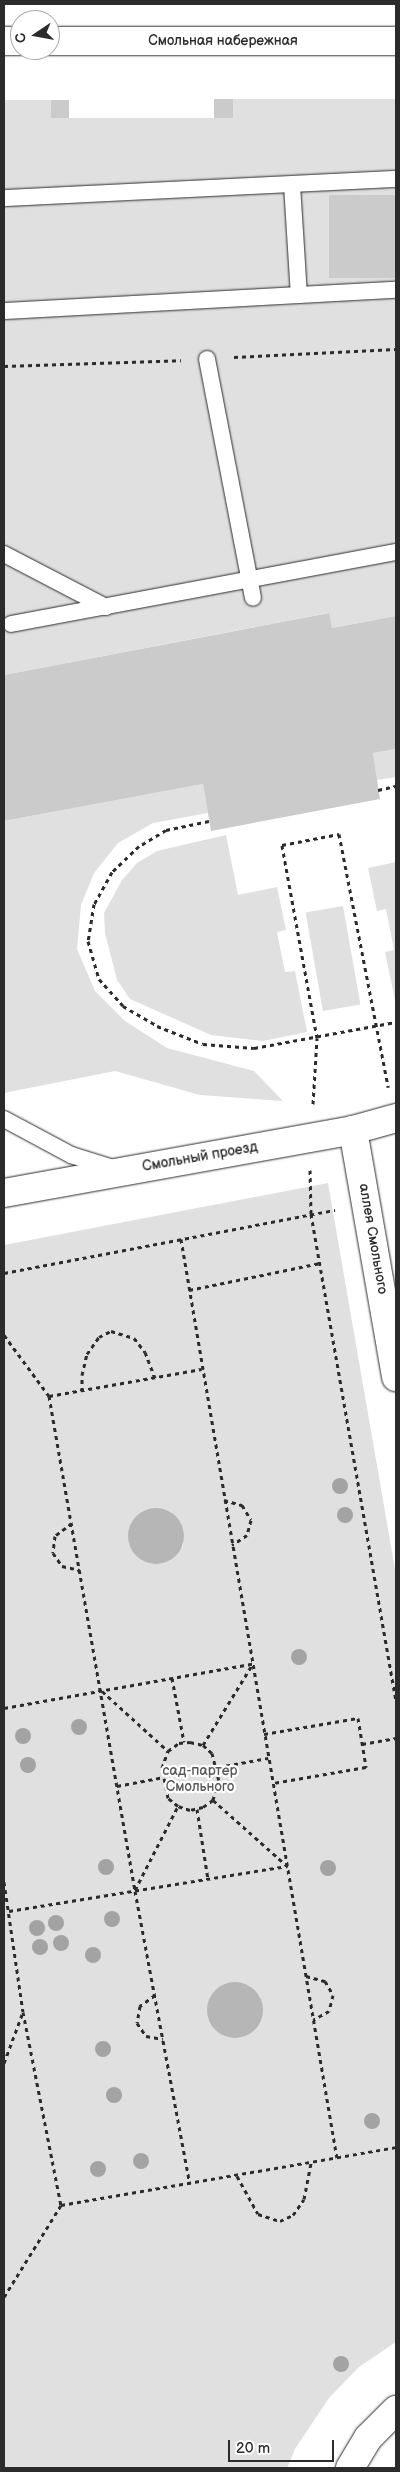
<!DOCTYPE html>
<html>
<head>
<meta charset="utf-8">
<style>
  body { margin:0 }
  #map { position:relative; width:400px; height:2472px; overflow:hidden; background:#fff; font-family:"Balsamiq Sans",sans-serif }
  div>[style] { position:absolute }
  .green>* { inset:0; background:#e0e0e0; transform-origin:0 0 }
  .water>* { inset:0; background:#b6b6b6 }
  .round { border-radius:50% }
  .building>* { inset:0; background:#cbcbcb; transform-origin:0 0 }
  .path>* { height:3px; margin-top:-1.5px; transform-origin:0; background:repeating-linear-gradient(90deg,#2b2b2b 0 4px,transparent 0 8px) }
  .roads { filter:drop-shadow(0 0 1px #2b2b2b) drop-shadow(0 0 1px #2b2b2b) }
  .lane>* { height:16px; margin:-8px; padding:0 8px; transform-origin:8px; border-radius:8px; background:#fff }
  .street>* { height:28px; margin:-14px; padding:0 14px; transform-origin:14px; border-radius:14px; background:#fff }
  .secondary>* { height:28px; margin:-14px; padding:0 14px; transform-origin:14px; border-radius:14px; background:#fff }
  .trees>* { width:16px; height:16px; margin:-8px; border-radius:50%; background:#a3a3a3 }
  span { translate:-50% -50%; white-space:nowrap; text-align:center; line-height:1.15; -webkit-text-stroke:4.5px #fff; paint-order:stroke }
  .street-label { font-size:14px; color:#2b2b2b }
  .park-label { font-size:14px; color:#585858 }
  .frame { position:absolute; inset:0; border:5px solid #2b2b2b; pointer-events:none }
  .north { position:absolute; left:10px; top:10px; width:50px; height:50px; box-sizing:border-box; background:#fff; border:1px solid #aaa; border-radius:50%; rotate:258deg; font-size:14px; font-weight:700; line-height:20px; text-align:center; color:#2b2b2b }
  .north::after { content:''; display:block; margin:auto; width:18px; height:22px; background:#2b2b2b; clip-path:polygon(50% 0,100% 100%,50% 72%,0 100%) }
  .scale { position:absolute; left:228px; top:2440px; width:106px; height:22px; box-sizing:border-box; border:2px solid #2b2b2b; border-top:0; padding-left:6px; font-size:15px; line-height:18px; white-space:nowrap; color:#2b2b2b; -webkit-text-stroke:4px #fff; paint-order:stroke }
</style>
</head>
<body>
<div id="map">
  <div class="green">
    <i style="clip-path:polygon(233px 99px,396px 99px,396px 616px,332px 628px,328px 613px,4px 675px,4px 100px,51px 100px,51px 118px,232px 118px)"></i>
    <i style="clip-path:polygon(396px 749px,396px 777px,377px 780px,373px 753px)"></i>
    <i style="clip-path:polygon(203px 784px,208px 813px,153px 823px,118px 843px,94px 873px,81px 905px,77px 949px,95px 991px,125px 1021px,167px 1048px,254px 1071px,283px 1101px,200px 1095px,115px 1071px,4px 1093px,4px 821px)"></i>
    <i style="clip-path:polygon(226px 835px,238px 895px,277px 887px,286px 930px,277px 932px,285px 972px,295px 971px,307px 1032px,263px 1041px,211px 1035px,130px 999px,117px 980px,105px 933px,104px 913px,122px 880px,137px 863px,157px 851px)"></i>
    <i style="clip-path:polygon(396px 862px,396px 1005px,385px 952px,394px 950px,386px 909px,377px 911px,368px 868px)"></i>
    <i style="left:343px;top:906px;width:100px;height:38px;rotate:80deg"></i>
    <i style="clip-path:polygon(evenodd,328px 1183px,396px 1575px,396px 2342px,359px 2367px,329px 2398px,295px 2449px,287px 2468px,4px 2468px,4px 1245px,328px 1183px,171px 1512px,184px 1530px,183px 1546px,166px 1562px,150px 1563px,129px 1532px,131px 1524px,135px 1518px,171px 1512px,328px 1183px,234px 1982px,250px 1986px,260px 1997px,228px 2037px,215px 2029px,234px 1982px)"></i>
  </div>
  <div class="water">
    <i class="round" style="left:128px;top:1508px;width:56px;height:56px"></i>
    <i class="round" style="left:207px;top:1982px;width:56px;height:56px"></i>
  </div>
  <div class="building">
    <i style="left:214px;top:99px;width:19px;height:19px"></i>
    <i style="left:51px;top:100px;width:18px;height:18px"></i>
    <i style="left:396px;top:195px;width:83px;height:67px;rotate:90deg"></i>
    <i style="clip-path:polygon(329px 613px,332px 628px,396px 616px,396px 749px,373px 753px,380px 799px,211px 831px,203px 784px,4px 821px,4px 675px)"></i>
  </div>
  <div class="path">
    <i style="left:234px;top:357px;width:162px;rotate:-2.8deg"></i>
    <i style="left:4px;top:366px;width:177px;rotate:-1.9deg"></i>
    <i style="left:378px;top:790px;width:18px;rotate:-13deg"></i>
    <i style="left:209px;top:821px;width:44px;rotate:168.2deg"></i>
    <i style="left:166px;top:830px;width:31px;rotate:149deg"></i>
    <i style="left:139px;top:846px;width:37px;rotate:136deg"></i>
    <i style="left:112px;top:872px;width:37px;rotate:119deg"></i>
    <i style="left:94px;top:904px;width:37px;rotate:99deg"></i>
    <i style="left:88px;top:941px;width:40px;rotate:74deg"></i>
    <i style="left:99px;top:979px;width:36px;rotate:48deg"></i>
    <i style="left:123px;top:1006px;width:39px;rotate:30deg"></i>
    <i style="left:157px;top:1026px;width:49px;rotate:21.4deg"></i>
    <i style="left:203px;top:1044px;width:51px;rotate:4.5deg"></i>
    <i style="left:254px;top:1048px;width:144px;rotate:-10.4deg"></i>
    <i style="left:313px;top:1104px;width:66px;rotate:-86.5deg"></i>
    <i style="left:317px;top:1038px;width:196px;rotate:-100.3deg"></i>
    <i style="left:282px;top:845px;width:58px;rotate:-10.9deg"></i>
    <i style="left:339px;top:834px;width:258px;rotate:79deg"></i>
    <i style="left:310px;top:1170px;width:44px;rotate:88.7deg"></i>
    <i style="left:311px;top:1214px;width:493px;rotate:80.1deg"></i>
    <i style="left:181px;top:1239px;width:932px;rotate:80.37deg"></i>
    <i style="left:4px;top:1273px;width:337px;rotate:-10.8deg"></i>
    <i style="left:189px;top:1290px;width:134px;rotate:-11.6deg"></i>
    <i style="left:4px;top:1335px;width:76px;rotate:53.6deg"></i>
    <i style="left:49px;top:1396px;width:502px;rotate:80.14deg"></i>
    <i style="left:135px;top:1891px;width:298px;rotate:79.4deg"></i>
    <i style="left:82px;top:1391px;width:16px;rotate:-90deg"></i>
    <i style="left:82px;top:1375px;width:22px;rotate:-77deg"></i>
    <i style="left:87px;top:1354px;width:21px;rotate:-55deg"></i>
    <i style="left:99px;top:1337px;width:13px;rotate:-27deg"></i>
    <i style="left:111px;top:1331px;width:24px;rotate:17deg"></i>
    <i style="left:134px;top:1338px;width:18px;rotate:52deg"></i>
    <i style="left:145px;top:1352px;width:28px;rotate:69deg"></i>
    <i style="left:49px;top:1396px;width:155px;rotate:-10deg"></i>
    <i style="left:224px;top:1500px;width:19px;rotate:16deg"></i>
    <i style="left:242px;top:1505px;width:17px;rotate:59deg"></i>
    <i style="left:251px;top:1520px;width:16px;rotate:105deg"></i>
    <i style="left:247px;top:1535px;width:18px;rotate:146deg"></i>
    <i style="left:72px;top:1523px;width:21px;rotate:143deg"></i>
    <i style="left:55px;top:1536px;width:17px;rotate:97deg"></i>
    <i style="left:53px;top:1553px;width:16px;rotate:55deg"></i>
    <i style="left:62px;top:1566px;width:18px;rotate:13deg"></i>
    <i style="left:172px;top:1678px;width:65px;rotate:79.4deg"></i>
    <i style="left:102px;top:1691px;width:89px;rotate:42.3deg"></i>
    <i style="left:4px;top:1708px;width:252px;rotate:-10.1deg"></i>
    <i style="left:264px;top:1734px;width:95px;rotate:-9.7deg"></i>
    <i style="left:358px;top:1718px;width:50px;rotate:80.7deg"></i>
    <i style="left:366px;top:1767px;width:94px;rotate:170.2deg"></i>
    <i style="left:190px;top:1742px;width:13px;rotate:13deg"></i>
    <i style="left:203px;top:1745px;width:12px;rotate:42deg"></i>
    <i style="left:212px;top:1753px;width:29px;rotate:76deg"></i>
    <i style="left:219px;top:1781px;width:20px;rotate:108deg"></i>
    <i style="left:213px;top:1800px;width:12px;rotate:145deg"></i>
    <i style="left:203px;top:1807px;width:13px;rotate:167deg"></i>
    <i style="left:190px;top:1810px;width:13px;rotate:-162deg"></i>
    <i style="left:178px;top:1806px;width:13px;rotate:-141deg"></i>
    <i style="left:168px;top:1798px;width:31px;rotate:-101deg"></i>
    <i style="left:162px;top:1768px;width:18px;rotate:-71deg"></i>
    <i style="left:168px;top:1751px;width:14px;rotate:-36deg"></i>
    <i style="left:179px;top:1743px;width:11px;rotate:-5deg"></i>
    <i style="left:362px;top:1744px;width:35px;rotate:-10deg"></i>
    <i style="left:203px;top:1745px;width:94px;rotate:-58.5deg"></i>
    <i style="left:218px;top:1767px;width:51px;rotate:-10.2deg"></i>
    <i style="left:117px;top:1786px;width:48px;rotate:-10.8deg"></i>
    <i style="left:213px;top:1800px;width:98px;rotate:41.7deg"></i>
    <i style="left:197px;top:1809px;width:71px;rotate:81.1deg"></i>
    <i style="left:4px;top:1882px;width:131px;rotate:81.7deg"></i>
    <i style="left:23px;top:2012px;width:197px;rotate:78.9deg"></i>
    <i style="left:61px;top:2205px;width:340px;rotate:-9.8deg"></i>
    <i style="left:135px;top:1890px;width:94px;rotate:-62.9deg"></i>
    <i style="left:9px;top:1911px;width:282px;rotate:-9.2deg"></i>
    <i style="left:306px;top:1976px;width:20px;rotate:15deg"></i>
    <i style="left:325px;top:1981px;width:16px;rotate:60deg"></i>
    <i style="left:333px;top:1995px;width:16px;rotate:104deg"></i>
    <i style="left:329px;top:2011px;width:18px;rotate:151deg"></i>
    <i style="left:155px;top:1995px;width:19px;rotate:144deg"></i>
    <i style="left:140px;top:2006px;width:17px;rotate:100deg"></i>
    <i style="left:137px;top:2023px;width:16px;rotate:55deg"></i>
    <i style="left:146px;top:2036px;width:17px;rotate:10deg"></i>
    <i style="left:4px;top:2063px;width:54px;rotate:-69.6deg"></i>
    <i style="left:237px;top:2176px;width:43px;rotate:61.1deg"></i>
    <i style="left:258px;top:2214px;width:23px;rotate:18deg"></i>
    <i style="left:280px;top:2221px;width:14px;rotate:-25deg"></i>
    <i style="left:293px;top:2215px;width:19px;rotate:-55deg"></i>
    <i style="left:304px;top:2199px;width:37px;rotate:-79deg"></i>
    <i style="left:4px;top:2297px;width:108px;rotate:-58.2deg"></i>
  </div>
  <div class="roads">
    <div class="lane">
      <i style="left:292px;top:185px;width:110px;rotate:86.4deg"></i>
      <i style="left:4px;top:198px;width:392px;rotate:-2.8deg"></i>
      <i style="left:4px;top:311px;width:393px;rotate:-3.1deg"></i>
      <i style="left:207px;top:359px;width:243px;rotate:79.1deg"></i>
      <i style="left:4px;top:554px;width:115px;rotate:27.5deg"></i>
      <i style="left:11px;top:624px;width:392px;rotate:-10.6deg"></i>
      <i style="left:4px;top:1119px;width:76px;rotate:28.2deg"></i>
      <i style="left:71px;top:1155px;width:47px;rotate:17.3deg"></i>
    </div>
    <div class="street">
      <i style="left:353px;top:1130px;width:251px;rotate:80.1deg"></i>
      <i style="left:4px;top:1193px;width:355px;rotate:-10.2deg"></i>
      <i style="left:353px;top:1130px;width:45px;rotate:-15.6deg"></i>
      <i style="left:350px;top:2468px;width:35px;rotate:-59deg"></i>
      <i style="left:368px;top:2438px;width:40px;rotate:-45deg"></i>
    </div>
    <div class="secondary">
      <i style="left:4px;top:41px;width:16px"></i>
      <i style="left:50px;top:41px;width:346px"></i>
    </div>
  </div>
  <div class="trees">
    <i style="left:340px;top:1486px"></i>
    <i style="left:345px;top:1515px"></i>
    <i style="left:299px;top:1657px"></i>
    <i style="left:79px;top:1727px"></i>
    <i style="left:23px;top:1736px"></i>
    <i style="left:28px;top:1765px"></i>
    <i style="left:106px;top:1867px"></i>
    <i style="left:328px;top:1868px"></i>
    <i style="left:112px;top:1919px"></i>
    <i style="left:56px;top:1923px"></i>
    <i style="left:37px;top:1928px"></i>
    <i style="left:61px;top:1943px"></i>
    <i style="left:40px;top:1947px"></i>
    <i style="left:93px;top:1955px"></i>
    <i style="left:103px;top:2049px"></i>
    <i style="left:114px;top:2095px"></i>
    <i style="left:372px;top:2121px"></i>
    <i style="left:141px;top:2161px"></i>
    <i style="left:98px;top:2169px"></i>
    <i style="left:341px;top:2364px"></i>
  </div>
  <div class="street-label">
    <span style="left:223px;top:41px">Смольная набережная</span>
    <span style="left:200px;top:1157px;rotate:-10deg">Смольный проезд</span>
    <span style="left:373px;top:1239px;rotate:80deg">аллея Смольного</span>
  </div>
  <div class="park-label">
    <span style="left:200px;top:1779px">сад-партер<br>Смольного</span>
  </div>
  <div class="frame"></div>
  <div class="north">С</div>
  <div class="scale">20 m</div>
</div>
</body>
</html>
